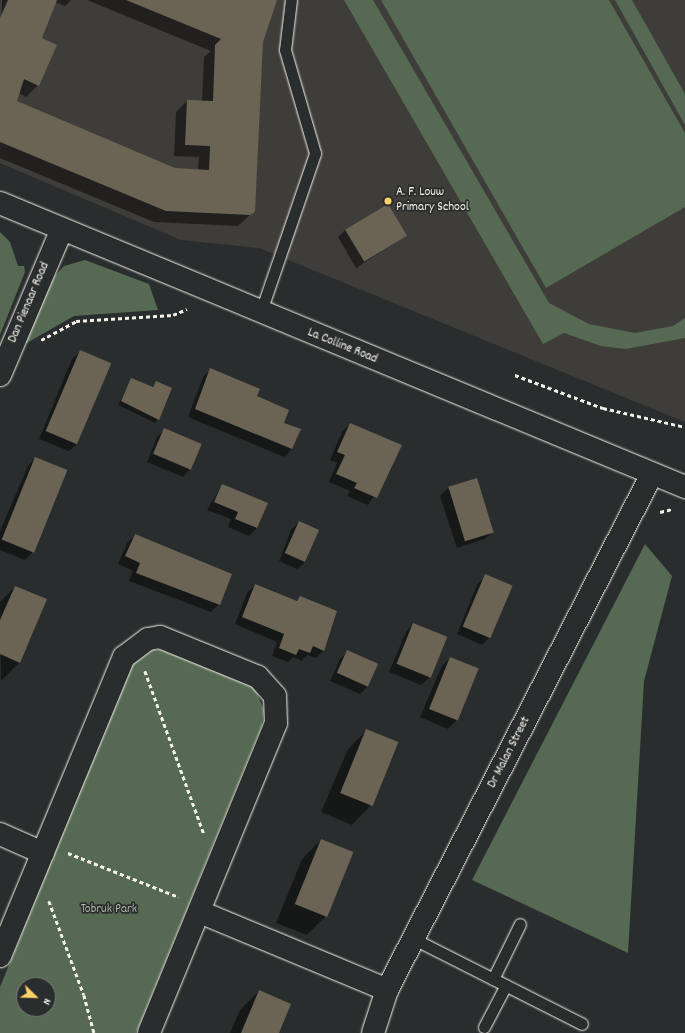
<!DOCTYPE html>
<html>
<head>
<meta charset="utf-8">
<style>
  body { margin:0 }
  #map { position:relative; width:685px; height:1033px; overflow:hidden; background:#2a2d2e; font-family:Dekko,sans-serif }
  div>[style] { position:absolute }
  .built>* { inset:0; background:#3e3d39 }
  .green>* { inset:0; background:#566953 }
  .shadow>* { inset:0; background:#0007 }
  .building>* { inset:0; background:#6b6353; transform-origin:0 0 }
  .path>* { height:2.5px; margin-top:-1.25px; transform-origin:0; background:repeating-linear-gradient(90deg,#f4f1e8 0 4px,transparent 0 7px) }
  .roads { filter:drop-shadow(0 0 1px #f4f1e8) drop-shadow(0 0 1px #f4f1e8) }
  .service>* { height:11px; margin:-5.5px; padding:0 5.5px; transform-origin:5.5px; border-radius:5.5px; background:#2a2d2e }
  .minor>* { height:22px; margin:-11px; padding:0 11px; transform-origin:11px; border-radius:11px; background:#2a2d2e }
  .dots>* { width:11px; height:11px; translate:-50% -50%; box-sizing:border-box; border:2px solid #2a2d2e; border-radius:50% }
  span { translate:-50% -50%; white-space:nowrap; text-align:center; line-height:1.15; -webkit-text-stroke:3.5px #2a2d2e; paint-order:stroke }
  .poi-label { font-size:13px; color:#f4f1e8 }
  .left { translate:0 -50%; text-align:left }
  .street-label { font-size:13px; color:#f4f1e8 }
  .park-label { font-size:13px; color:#adb4a5 }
  .north { position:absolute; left:16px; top:977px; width:40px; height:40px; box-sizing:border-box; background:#2a2d2e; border:1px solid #7b7b78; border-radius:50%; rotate:113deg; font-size:11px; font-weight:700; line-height:16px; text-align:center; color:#f4f1e8 }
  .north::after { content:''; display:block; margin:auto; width:14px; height:18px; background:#ffd166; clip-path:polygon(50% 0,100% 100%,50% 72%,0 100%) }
</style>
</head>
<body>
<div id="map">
  <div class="built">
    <i style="clip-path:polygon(0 0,685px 0,685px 422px,259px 248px,181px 240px,0 163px)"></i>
  </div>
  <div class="green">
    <i style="clip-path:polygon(344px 0,373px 0,549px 303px,589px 324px,635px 333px,673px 326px,685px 318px,685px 338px,626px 349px,601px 346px,564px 333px,543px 344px)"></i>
    <i style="clip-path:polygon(381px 0,609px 0,685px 133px,685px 207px,546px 288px)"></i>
    <i style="clip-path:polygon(615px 0,632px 0,685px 94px,685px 125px)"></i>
    <i style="clip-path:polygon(0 232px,10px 242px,18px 266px,24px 266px,25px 272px,0 335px)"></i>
    <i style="clip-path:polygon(85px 260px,149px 284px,158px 310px,74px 316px,25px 344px,52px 279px,64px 266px)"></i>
    <i style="clip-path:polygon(645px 544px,672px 576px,644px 681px,628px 953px,472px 880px)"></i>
    <i style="clip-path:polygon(evenodd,149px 650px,167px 650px,255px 688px,264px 710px,262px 725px,136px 1033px,0 1033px,0 987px,132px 663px,149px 650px,24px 985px,48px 985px,48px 1009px,24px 1009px,24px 985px)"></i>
  </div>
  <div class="shadow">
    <i style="clip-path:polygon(2px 0,71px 0,65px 6px,55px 2px,40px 39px,38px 85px,26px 97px,19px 93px,16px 102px,175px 169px,198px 170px,199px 157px,174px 156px,176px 112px,187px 101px,202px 102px,204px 57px,211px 51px,87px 0,276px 0,262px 42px,254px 211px,238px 226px,154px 222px,0 158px)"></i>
    <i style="clip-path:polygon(346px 229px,405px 236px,356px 268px,338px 237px)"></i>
    <i style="clip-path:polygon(80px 351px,110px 363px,77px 444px,69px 451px,39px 439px,72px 359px)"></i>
    <i style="clip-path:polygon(211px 370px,256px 397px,282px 423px,292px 449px,284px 457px,188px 417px,203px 377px)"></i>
    <i style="clip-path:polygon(131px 380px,151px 388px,156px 382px,158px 419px,155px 423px,118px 405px)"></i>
    <i style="clip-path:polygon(350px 424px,401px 445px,389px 473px,368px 505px,347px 496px,350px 491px,329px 482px,337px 463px,330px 460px,342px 432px)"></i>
    <i style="clip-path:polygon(165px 429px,190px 469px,183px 477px,147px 462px,157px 437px)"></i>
    <i style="clip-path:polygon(35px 458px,33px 552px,25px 560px,0 550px,0 531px,28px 466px)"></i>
    <i style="clip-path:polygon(476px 479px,493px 531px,485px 539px,457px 548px,440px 496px,448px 488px)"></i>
    <i style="clip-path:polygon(222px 485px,257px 528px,249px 536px,228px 527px,231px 519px,207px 510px)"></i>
    <i style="clip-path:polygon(299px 522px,305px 562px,297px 569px,279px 561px,291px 530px)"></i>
    <i style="clip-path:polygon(135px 535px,219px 604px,211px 612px,129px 581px,133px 571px,118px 564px,127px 543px)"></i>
    <i style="clip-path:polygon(486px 576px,490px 637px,482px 645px,457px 634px,478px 583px)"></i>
    <i style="clip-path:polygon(255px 585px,295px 602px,300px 597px,324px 650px,316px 658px,307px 655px,302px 661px,293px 657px,288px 662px,272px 656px,277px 642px,235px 624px,247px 593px)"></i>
    <i style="clip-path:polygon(15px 587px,20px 662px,1px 681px,0 602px)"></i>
    <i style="clip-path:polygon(413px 624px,429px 678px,421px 685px,389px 672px,406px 632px)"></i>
    <i style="clip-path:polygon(347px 652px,377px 664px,368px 686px,360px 694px,330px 681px,340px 659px)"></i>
    <i style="clip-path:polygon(450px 658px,456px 721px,448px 729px,420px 717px,442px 666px)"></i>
    <i style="clip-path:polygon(367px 730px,370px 806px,352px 825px,321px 812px,348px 749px)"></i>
    <i style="clip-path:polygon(321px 840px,326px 916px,307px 935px,276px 923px,302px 859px)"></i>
    <i style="clip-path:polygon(259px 991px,278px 1033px,230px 1033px,240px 1010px)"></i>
  </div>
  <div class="building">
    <i style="clip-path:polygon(8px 0,57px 0,42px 38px,57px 45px,39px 86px,24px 79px,17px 101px,175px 168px,209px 170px,210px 146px,185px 145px,187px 100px,213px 101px,215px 45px,221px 39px,126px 0,277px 0,263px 42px,255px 212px,250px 215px,166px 211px,0 142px,0 18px)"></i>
    <i style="left:388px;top:204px;width:37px;height:50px;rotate:59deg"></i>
    <i style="left:80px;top:350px;width:34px;height:88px;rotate:23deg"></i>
    <i style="clip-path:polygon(210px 368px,260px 389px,257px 396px,289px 410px,284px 423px,301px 429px,292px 449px,195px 409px)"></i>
    <i style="clip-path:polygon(131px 378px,153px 387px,156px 381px,172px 388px,159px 420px,121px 401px)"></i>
    <i style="clip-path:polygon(350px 423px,402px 445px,377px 498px,354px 488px,357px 483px,336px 474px,345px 455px,337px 452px)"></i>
    <i style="left:164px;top:428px;width:41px;height:28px;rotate:23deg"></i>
    <i style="left:35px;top:457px;width:35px;height:89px;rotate:22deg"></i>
    <i style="left:477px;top:478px;width:57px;height:30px;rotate:73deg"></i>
    <i style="clip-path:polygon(222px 484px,268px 503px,257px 528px,235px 519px,238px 512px,214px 502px)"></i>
    <i style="left:299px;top:521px;width:22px;height:35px;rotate:24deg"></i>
    <i style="clip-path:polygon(135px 534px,232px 574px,220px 605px,136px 573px,140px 563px,125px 556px)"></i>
    <i style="left:485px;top:574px;width:30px;height:57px;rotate:23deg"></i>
    <i style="clip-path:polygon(255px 584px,297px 601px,300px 596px,337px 611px,324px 651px,313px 646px,310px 653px,299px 649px,296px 655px,279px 648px,284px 634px,242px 617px)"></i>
    <i style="clip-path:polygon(15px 586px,47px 599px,20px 663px,0 654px,0 620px)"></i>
    <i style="left:413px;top:623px;width:37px;height:44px;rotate:22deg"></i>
    <i style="left:347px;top:650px;width:34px;height:25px;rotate:24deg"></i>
    <i style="left:450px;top:657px;width:31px;height:56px;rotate:22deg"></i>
    <i style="left:366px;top:729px;width:35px;height:69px;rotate:22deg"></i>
    <i style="left:321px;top:839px;width:35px;height:70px;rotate:22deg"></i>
    <i style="clip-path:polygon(259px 990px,291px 1004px,279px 1033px,241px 1033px)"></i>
  </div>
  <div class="path">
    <i style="left:41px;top:340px;width:40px;rotate:-28deg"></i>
    <i style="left:76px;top:321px;width:97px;rotate:-3.5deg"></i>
    <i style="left:173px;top:315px;width:15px;rotate:-23deg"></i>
    <i style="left:515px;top:375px;width:94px;rotate:20.6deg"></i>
    <i style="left:603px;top:408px;width:84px;rotate:13deg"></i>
    <i style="left:660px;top:512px;width:12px;rotate:-14deg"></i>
    <i style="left:145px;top:671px;width:173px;rotate:70.1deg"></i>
    <i style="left:68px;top:853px;width:119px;rotate:21.6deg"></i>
    <i style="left:49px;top:901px;width:100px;rotate:69.6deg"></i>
    <i style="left:84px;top:995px;width:39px;rotate:75deg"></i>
  </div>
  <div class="roads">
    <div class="service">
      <i style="left:260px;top:314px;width:170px;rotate:-71.1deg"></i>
      <i style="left:315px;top:153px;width:107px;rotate:-106.2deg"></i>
      <i style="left:285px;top:50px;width:50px;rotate:-83.2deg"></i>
      <i style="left:414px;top:939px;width:188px;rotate:26.8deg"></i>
      <i style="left:493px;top:979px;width:61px;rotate:-63.9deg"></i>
      <i style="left:484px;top:1027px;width:47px;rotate:-62.4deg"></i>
    </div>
    <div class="minor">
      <i style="left:0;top:203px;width:742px;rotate:22.52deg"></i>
      <i style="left:0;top:375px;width:156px;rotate:-67deg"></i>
      <i style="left:0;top:834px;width:47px;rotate:23.8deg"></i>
      <i style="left:200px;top:912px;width:203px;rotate:22.6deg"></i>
      <i style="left:0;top:956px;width:324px;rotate:-67.5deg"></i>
      <i style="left:124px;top:657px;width:30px;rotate:-37deg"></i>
      <i style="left:148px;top:639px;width:12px;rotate:-9deg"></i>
      <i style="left:160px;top:637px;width:106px;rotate:22.2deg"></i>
      <i style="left:258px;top:677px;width:25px;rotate:48deg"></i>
      <i style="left:275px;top:696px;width:27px;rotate:88deg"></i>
      <i style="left:276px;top:723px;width:335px;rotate:112.3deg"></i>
      <i style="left:373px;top:1033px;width:45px;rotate:-72deg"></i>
      <i style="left:387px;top:990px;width:580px;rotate:-62.82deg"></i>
    </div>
  </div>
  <div class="dots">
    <i style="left:388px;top:201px;background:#ffd166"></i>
  </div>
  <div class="poi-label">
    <span class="left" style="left:396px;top:201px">A. F. Louw<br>Primary School</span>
  </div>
  <div class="street-label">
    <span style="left:30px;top:303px;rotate:-67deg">Dan Pienaar Road</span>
    <span style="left:342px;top:347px;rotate:22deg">La Colline Road</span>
    <span style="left:510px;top:753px;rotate:-63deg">Dr Malan Street</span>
  </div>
  <div class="park-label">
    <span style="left:109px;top:910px">Tobruk Park</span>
  </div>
  <div class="north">N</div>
</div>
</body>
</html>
